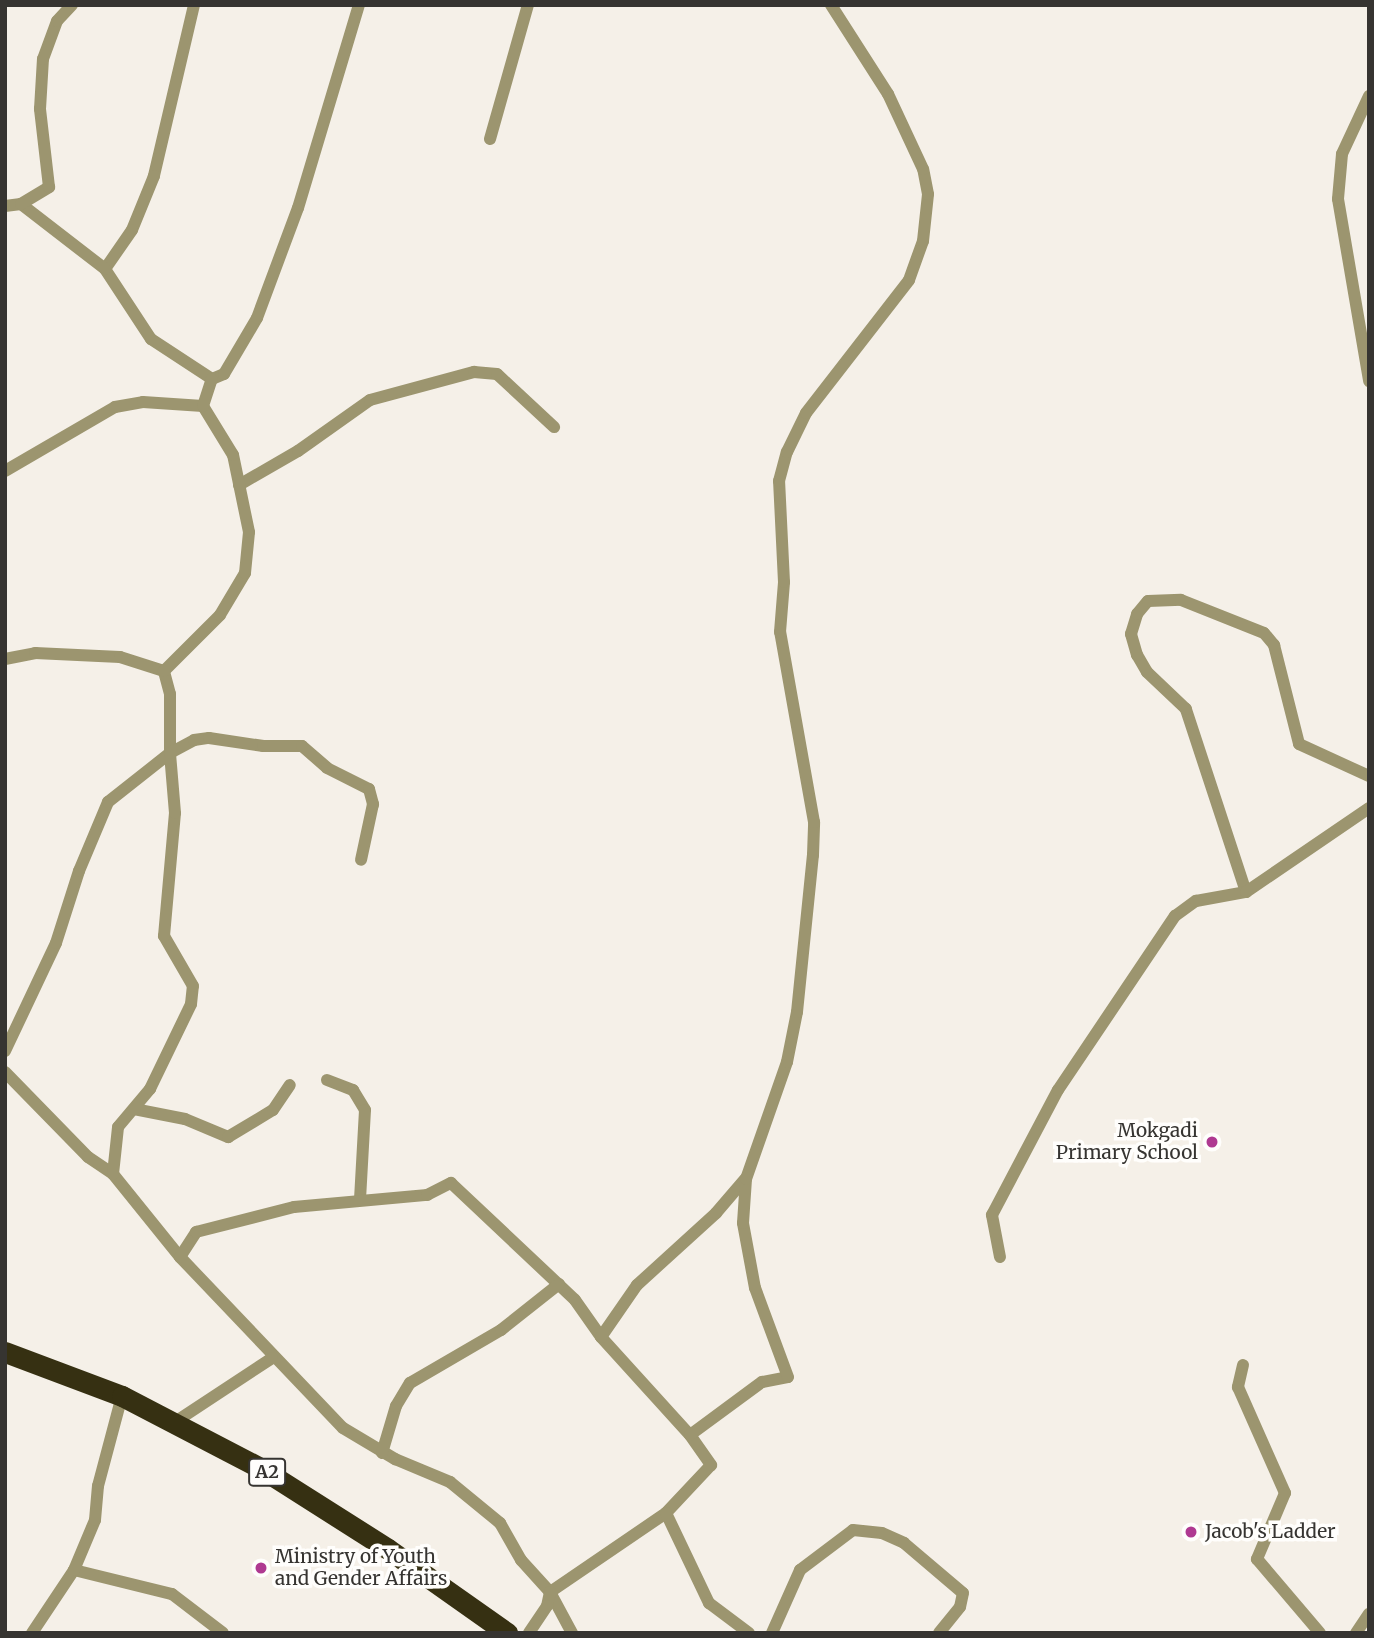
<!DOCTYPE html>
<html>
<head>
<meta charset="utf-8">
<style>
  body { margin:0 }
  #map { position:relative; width:1374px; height:1638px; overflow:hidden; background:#f5f0e8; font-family:Merriweather,serif }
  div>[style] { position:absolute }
  .street>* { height:12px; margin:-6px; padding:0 6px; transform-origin:6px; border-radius:6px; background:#9c956f }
  .highway>* { height:21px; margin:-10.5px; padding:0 10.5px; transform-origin:10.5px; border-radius:10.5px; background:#363012 }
  .dots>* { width:19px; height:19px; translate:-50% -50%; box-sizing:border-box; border:4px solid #fffefc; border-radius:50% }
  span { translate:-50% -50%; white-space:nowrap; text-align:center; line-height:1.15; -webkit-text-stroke:7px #fffefc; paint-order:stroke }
  .shield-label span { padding:2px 5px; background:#fffefc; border:2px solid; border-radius:5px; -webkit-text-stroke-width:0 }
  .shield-label { font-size:18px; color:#363431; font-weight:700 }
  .poi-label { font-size:19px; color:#363431 }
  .right { translate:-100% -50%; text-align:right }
  .left { translate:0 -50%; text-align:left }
  .frame { position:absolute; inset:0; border:7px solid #363431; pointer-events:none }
</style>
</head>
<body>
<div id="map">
  <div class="street">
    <i style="left:194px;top:5px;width:176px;rotate:103.2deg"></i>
    <i style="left:154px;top:176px;width:58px;rotate:112.2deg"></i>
    <i style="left:132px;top:230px;width:47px;rotate:124.7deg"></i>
    <i style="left:105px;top:269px;width:84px;rotate:56.7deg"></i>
    <i style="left:151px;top:339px;width:73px;rotate:33.3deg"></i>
    <i style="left:1369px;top:96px;width:64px;rotate:115deg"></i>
    <i style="left:1342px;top:154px;width:45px;rotate:95.1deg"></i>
    <i style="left:1338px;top:199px;width:185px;rotate:80.3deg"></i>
    <i style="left:490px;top:139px;width:139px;rotate:-74.2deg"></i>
    <i style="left:21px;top:204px;width:106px;rotate:37.7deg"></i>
    <i style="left:5px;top:206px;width:16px;rotate:-7deg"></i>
    <i style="left:21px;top:204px;width:33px;rotate:-31deg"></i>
    <i style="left:49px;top:187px;width:79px;rotate:-96.6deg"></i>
    <i style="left:40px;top:109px;width:50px;rotate:-86.6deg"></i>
    <i style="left:43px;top:59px;width:40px;rotate:-69.8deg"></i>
    <i style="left:57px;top:21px;width:22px;rotate:-47deg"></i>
    <i style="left:212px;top:379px;width:13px;rotate:-23deg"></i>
    <i style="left:224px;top:374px;width:65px;rotate:-59.5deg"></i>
    <i style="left:257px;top:318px;width:117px;rotate:-69.6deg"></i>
    <i style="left:298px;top:208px;width:212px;rotate:-73.3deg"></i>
    <i style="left:5px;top:471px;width:127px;rotate:-30.2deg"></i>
    <i style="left:115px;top:407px;width:28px;rotate:-10deg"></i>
    <i style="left:143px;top:402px;width:60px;rotate:3.8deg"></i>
    <i style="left:239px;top:485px;width:68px;rotate:-30deg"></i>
    <i style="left:298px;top:451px;width:88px;rotate:-35.3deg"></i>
    <i style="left:370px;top:400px;width:108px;rotate:-15.1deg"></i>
    <i style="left:474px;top:372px;width:23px;rotate:5deg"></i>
    <i style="left:497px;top:374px;width:78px;rotate:42.9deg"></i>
    <i style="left:5px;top:659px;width:31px;rotate:-11deg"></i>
    <i style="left:35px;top:653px;width:85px;rotate:2.7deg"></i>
    <i style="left:120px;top:657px;width:46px;rotate:17.7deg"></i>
    <i style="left:1246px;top:892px;width:193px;rotate:-108.2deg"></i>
    <i style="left:1186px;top:709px;width:54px;rotate:-136.5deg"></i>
    <i style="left:1147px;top:672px;width:20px;rotate:-120deg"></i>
    <i style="left:1137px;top:655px;width:22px;rotate:-106deg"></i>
    <i style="left:1131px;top:634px;width:21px;rotate:-73deg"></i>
    <i style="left:1137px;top:614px;width:17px;rotate:-50deg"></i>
    <i style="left:1148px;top:601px;width:33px;rotate:-2deg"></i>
    <i style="left:1181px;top:600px;width:89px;rotate:21.7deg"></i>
    <i style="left:1264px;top:633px;width:16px;rotate:50deg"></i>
    <i style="left:1274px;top:645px;width:102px;rotate:75.8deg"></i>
    <i style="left:1299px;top:744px;width:77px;rotate:24.6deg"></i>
    <i style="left:5px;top:1051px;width:119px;rotate:-64.7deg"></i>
    <i style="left:56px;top:943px;width:76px;rotate:-72.3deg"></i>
    <i style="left:79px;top:871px;width:75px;rotate:-67.2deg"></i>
    <i style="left:108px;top:802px;width:79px;rotate:-38.3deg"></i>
    <i style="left:170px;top:753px;width:59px;rotate:-90deg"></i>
    <i style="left:170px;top:694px;width:24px;rotate:-105deg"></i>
    <i style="left:164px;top:671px;width:79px;rotate:-45deg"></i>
    <i style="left:220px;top:615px;width:49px;rotate:-59.2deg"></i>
    <i style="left:245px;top:573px;width:41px;rotate:-84.4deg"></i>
    <i style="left:249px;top:532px;width:79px;rotate:-101.7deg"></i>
    <i style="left:233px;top:455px;width:57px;rotate:-121.5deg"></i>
    <i style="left:203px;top:406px;width:28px;rotate:-72deg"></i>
    <i style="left:5px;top:1072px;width:119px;rotate:45.7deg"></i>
    <i style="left:88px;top:1157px;width:30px;rotate:34deg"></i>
    <i style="left:113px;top:1174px;width:107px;rotate:51.1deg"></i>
    <i style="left:180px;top:1257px;width:236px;rotate:46.4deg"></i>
    <i style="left:343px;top:1428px;width:61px;rotate:30.8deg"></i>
    <i style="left:395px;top:1459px;width:60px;rotate:22.7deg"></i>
    <i style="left:450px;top:1482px;width:65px;rotate:39.4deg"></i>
    <i style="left:500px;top:1523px;width:43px;rotate:60.4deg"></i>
    <i style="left:521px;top:1560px;width:43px;rotate:47.8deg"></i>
    <i style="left:550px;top:1592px;width:47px;rotate:61.8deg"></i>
    <i style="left:327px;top:1080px;width:28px;rotate:21deg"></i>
    <i style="left:353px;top:1090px;width:23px;rotate:59deg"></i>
    <i style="left:365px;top:1110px;width:90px;rotate:93.2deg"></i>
    <i style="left:134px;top:1109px;width:52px;rotate:11.1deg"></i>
    <i style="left:185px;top:1119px;width:47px;rotate:22.7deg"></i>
    <i style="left:228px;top:1137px;width:52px;rotate:-31deg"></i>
    <i style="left:273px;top:1110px;width:30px;rotate:-56deg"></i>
    <i style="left:113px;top:1174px;width:47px;rotate:-83.9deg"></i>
    <i style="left:118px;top:1127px;width:50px;rotate:-49.9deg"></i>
    <i style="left:150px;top:1089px;width:94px;rotate:-64.2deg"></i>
    <i style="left:191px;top:1004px;width:18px;rotate:-84deg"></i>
    <i style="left:193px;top:986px;width:58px;rotate:-120.1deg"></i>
    <i style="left:164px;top:936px;width:123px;rotate:-84.9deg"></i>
    <i style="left:175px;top:813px;width:60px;rotate:-94.8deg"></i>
    <i style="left:170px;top:753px;width:27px;rotate:-28deg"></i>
    <i style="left:194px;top:740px;width:15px;rotate:-8deg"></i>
    <i style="left:209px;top:738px;width:55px;rotate:8.4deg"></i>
    <i style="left:263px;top:746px;width:39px"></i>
    <i style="left:302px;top:746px;width:33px;rotate:41deg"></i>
    <i style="left:327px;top:768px;width:47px;rotate:26.6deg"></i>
    <i style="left:369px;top:789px;width:16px;rotate:75deg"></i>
    <i style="left:373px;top:804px;width:57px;rotate:102.1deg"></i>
    <i style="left:180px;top:1257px;width:30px;rotate:-57deg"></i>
    <i style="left:196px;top:1232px;width:101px;rotate:-14.3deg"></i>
    <i style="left:294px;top:1207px;width:134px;rotate:-5.2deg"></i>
    <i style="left:427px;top:1195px;width:27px;rotate:-27deg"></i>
    <i style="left:451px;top:1183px;width:170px;rotate:43.3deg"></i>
    <i style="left:575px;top:1300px;width:45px;rotate:54.9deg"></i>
    <i style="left:601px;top:1337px;width:132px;rotate:47.8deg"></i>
    <i style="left:690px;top:1435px;width:37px;rotate:55deg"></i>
    <i style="left:711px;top:1465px;width:66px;rotate:133.2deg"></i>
    <i style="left:666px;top:1513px;width:140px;rotate:145.7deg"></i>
    <i style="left:550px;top:1592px;width:14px;rotate:102deg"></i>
    <i style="left:547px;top:1606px;width:32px;rotate:124deg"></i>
    <i style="left:1000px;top:1257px;width:43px;rotate:-100.8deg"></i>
    <i style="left:992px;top:1215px;width:141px;rotate:-62.2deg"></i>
    <i style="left:1058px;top:1090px;width:210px;rotate:-56.1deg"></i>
    <i style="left:1175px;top:916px;width:26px;rotate:-36deg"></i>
    <i style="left:1196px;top:901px;width:51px;rotate:-10.2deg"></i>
    <i style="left:1246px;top:892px;width:149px;rotate:-34.3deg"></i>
    <i style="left:601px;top:1337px;width:63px;rotate:-55.3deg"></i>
    <i style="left:637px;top:1285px;width:107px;rotate:-42.3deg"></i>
    <i style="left:716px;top:1213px;width:45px;rotate:-49.5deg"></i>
    <i style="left:1243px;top:1365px;width:23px;rotate:103deg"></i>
    <i style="left:1238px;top:1387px;width:116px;rotate:66.1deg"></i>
    <i style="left:1285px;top:1493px;width:72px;rotate:113deg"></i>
    <i style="left:1257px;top:1559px;width:97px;rotate:49.6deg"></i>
    <i style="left:175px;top:1422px;width:116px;rotate:-33.4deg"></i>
    <i style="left:690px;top:1435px;width:89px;rotate:-36.4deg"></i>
    <i style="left:762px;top:1382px;width:26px;rotate:-11deg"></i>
    <i style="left:788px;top:1377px;width:95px;rotate:-110.3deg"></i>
    <i style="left:755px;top:1288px;width:66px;rotate:-100.5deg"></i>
    <i style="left:743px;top:1223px;width:44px;rotate:-86.1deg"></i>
    <i style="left:746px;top:1179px;width:124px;rotate:-70.7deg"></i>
    <i style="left:787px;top:1062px;width:51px;rotate:-78.7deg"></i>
    <i style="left:797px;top:1012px;width:158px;rotate:-84.2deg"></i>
    <i style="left:813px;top:855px;width:33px;rotate:-88deg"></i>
    <i style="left:814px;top:822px;width:193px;rotate:-100.1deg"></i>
    <i style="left:780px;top:632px;width:50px;rotate:-85.4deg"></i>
    <i style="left:784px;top:582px;width:101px;rotate:-92.8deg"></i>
    <i style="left:779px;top:481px;width:30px;rotate:-75deg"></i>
    <i style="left:787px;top:452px;width:43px;rotate:-64deg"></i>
    <i style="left:806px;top:413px;width:168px;rotate:-52.2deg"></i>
    <i style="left:909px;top:280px;width:41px;rotate:-70.3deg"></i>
    <i style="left:923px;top:241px;width:47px;rotate:-83.9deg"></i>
    <i style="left:928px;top:194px;width:25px;rotate:-101deg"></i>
    <i style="left:923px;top:169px;width:83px;rotate:-115deg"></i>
    <i style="left:888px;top:94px;width:106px;rotate:-122.6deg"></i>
    <i style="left:382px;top:1453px;width:49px;rotate:-73.4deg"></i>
    <i style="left:396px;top:1406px;width:27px;rotate:-59deg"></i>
    <i style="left:410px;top:1383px;width:105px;rotate:-30.2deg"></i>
    <i style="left:501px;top:1330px;width:74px;rotate:-38.4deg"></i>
    <i style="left:666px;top:1513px;width:100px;rotate:64.5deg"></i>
    <i style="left:709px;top:1603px;width:50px;rotate:36.9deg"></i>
    <i style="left:74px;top:1570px;width:101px;rotate:13.8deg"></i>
    <i style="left:172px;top:1594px;width:64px;rotate:37.4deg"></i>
    <i style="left:32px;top:1633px;width:76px;rotate:-56.3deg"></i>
    <i style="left:74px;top:1570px;width:54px;rotate:-67.2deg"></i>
    <i style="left:95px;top:1520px;width:34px;rotate:-85deg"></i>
    <i style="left:98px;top:1486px;width:93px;rotate:-75.1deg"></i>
    <i style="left:772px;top:1633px;width:69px;rotate:-66deg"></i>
    <i style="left:800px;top:1570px;width:66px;rotate:-37deg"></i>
    <i style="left:853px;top:1530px;width:29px;rotate:6deg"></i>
    <i style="left:882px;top:1533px;width:24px;rotate:24deg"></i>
    <i style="left:904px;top:1543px;width:77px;rotate:40.3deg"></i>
    <i style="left:963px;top:1593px;width:14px;rotate:102deg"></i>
    <i style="left:960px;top:1607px;width:33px;rotate:129deg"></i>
    <i style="left:1356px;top:1633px;width:23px;rotate:-56deg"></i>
  </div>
  <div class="highway">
    <i style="left:5px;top:1352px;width:125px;rotate:20.6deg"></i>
    <i style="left:122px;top:1396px;width:158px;rotate:27.5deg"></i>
    <i style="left:262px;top:1469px;width:149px;rotate:32.4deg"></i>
    <i style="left:388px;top:1549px;width:146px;rotate:35.2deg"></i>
  </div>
  <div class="dots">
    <i style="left:1212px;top:1142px;background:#af3991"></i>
    <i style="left:1191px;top:1532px;background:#af3991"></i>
    <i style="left:261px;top:1568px;background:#af3991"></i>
  </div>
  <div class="shield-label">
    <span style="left:267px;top:1472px">A2</span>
  </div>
  <div class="poi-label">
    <span class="right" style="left:1198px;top:1142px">Mokgadi<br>Primary School</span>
    <span class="left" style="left:1205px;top:1532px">Jacob's Ladder</span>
    <span class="left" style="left:275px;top:1568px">Ministry of Youth<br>and Gender Affairs</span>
  </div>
  <div class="frame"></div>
</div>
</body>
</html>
